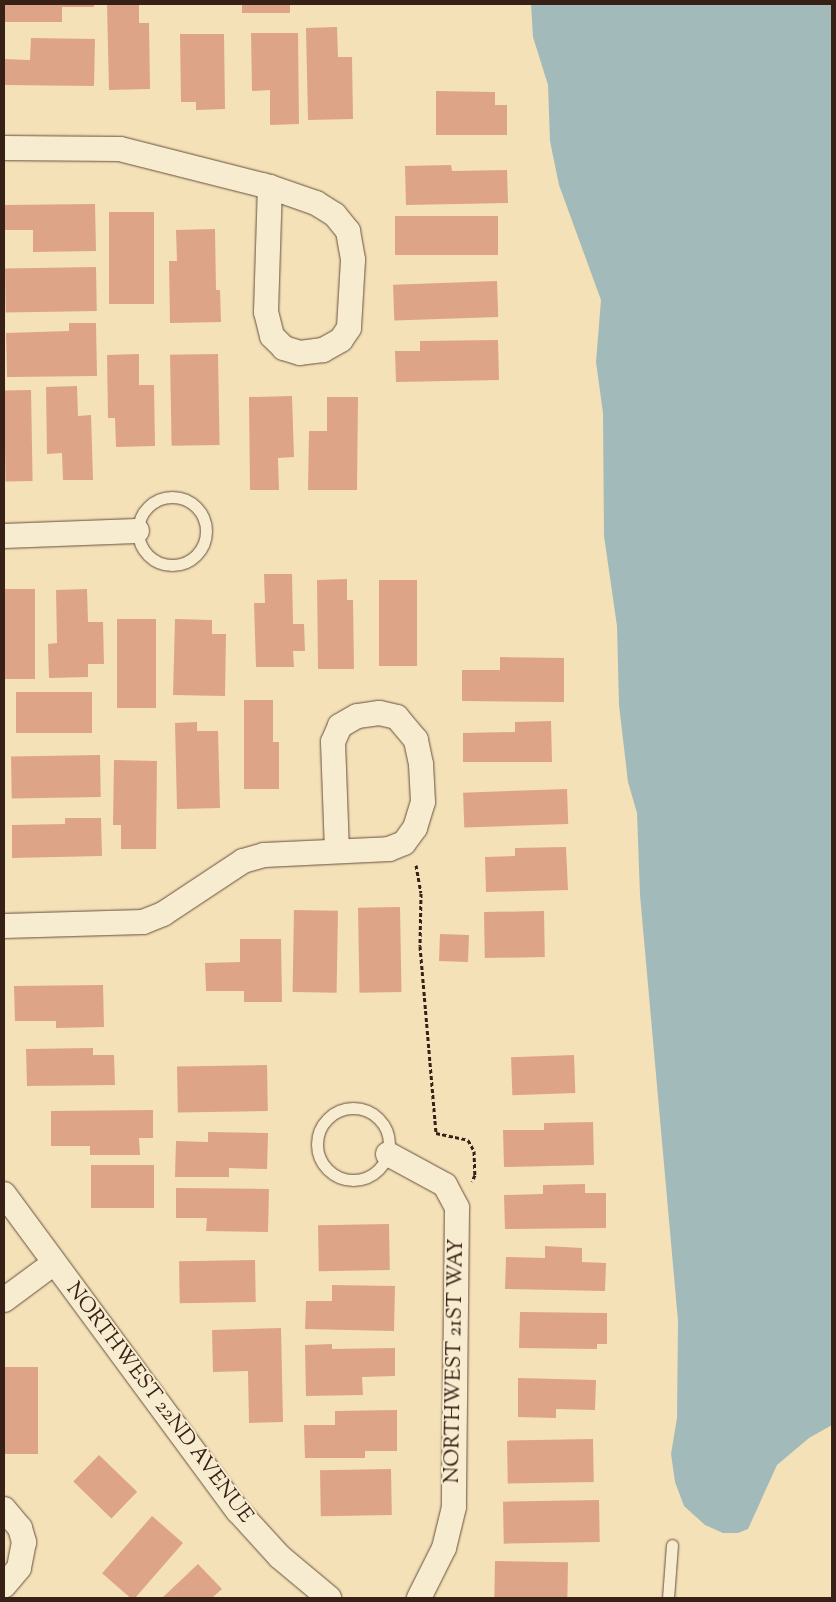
<!DOCTYPE html>
<html>
<head>
<meta charset="utf-8">
<style>
  body { margin:0 }
  #map { position:relative; width:836px; height:1602px; overflow:hidden; background:#f4e1b7; font-family:"Sorts Mill Goudy",serif }
  div>[style] { position:absolute }
  .water>* { inset:0; background:#a2baba }
  .building>* { inset:0; background:#dea488; transform-origin:0 0 }
  .path>* { height:3px; margin-top:-1.5px; transform-origin:0; background:repeating-linear-gradient(90deg,#372016 0 4px,transparent 0 6.5px) }
  .roads { filter:drop-shadow(0 0 1px #66503e) drop-shadow(0 0 1px #66503e) }
  .lane>* { height:11px; margin:-5.5px; padding:0 5.5px; transform-origin:5.5px; border-radius:5.5px; background:#f8ecd0 }
  .lane>.ring { margin:-5.5px; padding:0; box-sizing:content-box; background:none; border:11px solid #f8ecd0; border-radius:50% }
  .street>* { height:24px; margin:-12px; padding:0 12px; transform-origin:12px; border-radius:12px; background:#f8ecd0 }
  span { translate:-50% -50%; white-space:nowrap; text-align:center; line-height:1.15; -webkit-text-stroke:4px #f8ecd0; paint-order:stroke }
  .street-label { font-size:21px; color:#372016 }
  .frame { position:absolute; inset:0; border:5px solid #372016; pointer-events:none }
</style>
</head>
<body>
<div id="map">
  <div class="water">
    <i style="clip-path:polygon(531px 4px,832px 4px,832px 1425px,809px 1438px,777px 1465px,748px 1529px,738px 1533px,723px 1533px,705px 1525px,684px 1506px,675px 1482px,671px 1454px,677px 1418px,678px 1321px,640px 895px,637px 813px,628px 782px,619px 705px,617px 626px,604px 536px,603px 413px,596px 362px,601px 300px,559px 185px,550px 141px,548px 85px,533px 37px)"></i>
  </div>
  <div class="building">
    <i style="clip-path:polygon(4px 4px,94px 4px,94px 7px,62px 7px,62px 22px,4px 22px)"></i>
    <i style="clip-path:polygon(107px 4px,139px 4px,139px 23px,149px 23px,150px 89px,109px 90px)"></i>
    <i style="left:242px;top:4px;width:48px;height:9px"></i>
    <i style="clip-path:polygon(337px 27px,338px 57px,352px 57px,353px 119px,308px 120px,306px 28px)"></i>
    <i style="clip-path:polygon(251px 33px,298px 33px,299px 124px,270px 125px,270px 90px,252px 91px)"></i>
    <i style="clip-path:polygon(180px 34px,224px 34px,225px 109px,196px 110px,196px 102px,181px 102px)"></i>
    <i style="clip-path:polygon(31px 38px,95px 39px,94px 86px,4px 85px,4px 59px,30px 60px)"></i>
    <i style="clip-path:polygon(436px 91px,495px 92px,495px 105px,507px 105px,507px 135px,436px 135px)"></i>
    <i style="clip-path:polygon(451px 165px,452px 171px,507px 170px,508px 203px,406px 205px,405px 166px)"></i>
    <i style="clip-path:polygon(95px 204px,96px 251px,33px 252px,33px 230px,4px 230px,4px 205px)"></i>
    <i style="left:109px;top:212px;width:45px;height:92px"></i>
    <i style="left:498px;top:216px;width:39px;height:103px;rotate:90deg"></i>
    <i style="clip-path:polygon(215px 229px,216px 290px,220px 290px,221px 322px,170px 323px,169px 261px,177px 261px,176px 230px)"></i>
    <i style="left:96px;top:267px;width:44px;height:91px;rotate:89deg"></i>
    <i style="left:497px;top:281px;width:36px;height:104px;rotate:88deg"></i>
    <i style="clip-path:polygon(69px 323px,96px 323px,97px 376px,7px 377px,6px 333px,69px 331px)"></i>
    <i style="clip-path:polygon(498px 340px,499px 380px,396px 382px,395px 351px,420px 351px,420px 341px)"></i>
    <i style="clip-path:polygon(139px 354px,139px 385px,154px 385px,155px 446px,116px 447px,115px 418px,108px 418px,107px 355px)"></i>
    <i style="left:218px;top:354px;width:91px;height:48px;rotate:89deg"></i>
    <i style="clip-path:polygon(77px 386px,78px 416px,91px 415px,93px 480px,63px 480px,62px 453px,47px 454px,46px 387px)"></i>
    <i style="left:31px;top:390px;width:91px;height:27px;rotate:89deg"></i>
    <i style="clip-path:polygon(292px 396px,294px 457px,278px 458px,279px 490px,250px 490px,249px 397px)"></i>
    <i style="clip-path:polygon(327px 397px,358px 397px,357px 490px,308px 490px,309px 431px,327px 431px)"></i>
    <i style="clip-path:polygon(264px 574px,292px 574px,293px 624px,304px 624px,305px 651px,293px 651px,294px 667px,256px 667px,254px 603px,265px 603px)"></i>
    <i style="clip-path:polygon(347px 579px,347px 600px,353px 600px,354px 669px,318px 669px,317px 580px)"></i>
    <i style="left:379px;top:580px;width:38px;height:86px"></i>
    <i style="left:35px;top:589px;width:90px;height:31px;rotate:90deg"></i>
    <i style="clip-path:polygon(87px 589px,88px 622px,103px 622px,104px 664px,88px 664px,88px 677px,49px 678px,48px 644px,57px 643px,56px 590px)"></i>
    <i style="left:117px;top:619px;width:39px;height:89px"></i>
    <i style="clip-path:polygon(175px 619px,212px 620px,212px 634px,226px 634px,225px 696px,173px 695px)"></i>
    <i style="clip-path:polygon(500px 657px,564px 658px,564px 702px,462px 701px,462px 670px,500px 670px)"></i>
    <i style="left:92px;top:692px;width:41px;height:76px;rotate:90deg"></i>
    <i style="clip-path:polygon(244px 700px,273px 700px,273px 742px,279px 742px,279px 789px,244px 789px)"></i>
    <i style="clip-path:polygon(551px 721px,552px 762px,463px 762px,463px 733px,515px 732px,515px 722px)"></i>
    <i style="clip-path:polygon(197px 722px,197px 731px,218px 731px,220px 808px,177px 809px,175px 723px)"></i>
    <i style="left:100px;top:755px;width:42px;height:89px;rotate:89deg"></i>
    <i style="clip-path:polygon(114px 760px,157px 761px,156px 849px,121px 849px,121px 825px,113px 825px)"></i>
    <i style="left:567px;top:789px;width:35px;height:104px;rotate:88deg"></i>
    <i style="clip-path:polygon(65px 818px,101px 818px,102px 856px,12px 858px,12px 825px,65px 824px)"></i>
    <i style="clip-path:polygon(566px 847px,568px 890px,486px 892px,485px 857px,515px 856px,515px 848px)"></i>
    <i style="left:400px;top:907px;width:85px;height:42px;rotate:89deg"></i>
    <i style="left:294px;top:910px;width:44px;height:82px;rotate:1deg"></i>
    <i style="left:544px;top:911px;width:46px;height:60px;rotate:89deg"></i>
    <i style="left:440px;top:934px;width:29px;height:27px;rotate:2deg"></i>
    <i style="clip-path:polygon(240px 939px,281px 939px,282px 1002px,244px 1002px,244px 991px,206px 991px,205px 963px,240px 962px)"></i>
    <i style="clip-path:polygon(103px 985px,104px 1027px,56px 1028px,56px 1021px,15px 1021px,14px 986px)"></i>
    <i style="clip-path:polygon(93px 1048px,93px 1055px,114px 1055px,115px 1085px,27px 1086px,26px 1049px)"></i>
    <i style="left:574px;top:1055px;width:38px;height:63px;rotate:88deg"></i>
    <i style="left:267px;top:1065px;width:46px;height:90px;rotate:89deg"></i>
    <i style="clip-path:polygon(153px 1110px,153px 1138px,139px 1138px,140px 1155px,90px 1155px,90px 1146px,51px 1146px,51px 1111px)"></i>
    <i style="clip-path:polygon(593px 1122px,594px 1165px,504px 1167px,503px 1130px,544px 1130px,544px 1123px)"></i>
    <i style="clip-path:polygon(208px 1132px,268px 1133px,267px 1169px,229px 1168px,229px 1177px,175px 1177px,176px 1141px,208px 1142px)"></i>
    <i style="left:91px;top:1165px;width:63px;height:43px"></i>
    <i style="clip-path:polygon(585px 1184px,585px 1193px,606px 1193px,606px 1228px,505px 1229px,504px 1195px,543px 1194px,543px 1185px)"></i>
    <i style="clip-path:polygon(176px 1188px,269px 1189px,268px 1232px,206px 1231px,207px 1218px,176px 1218px)"></i>
    <i style="left:389px;top:1224px;width:46px;height:71px;rotate:89deg"></i>
    <i style="clip-path:polygon(545px 1246px,582px 1248px,582px 1262px,606px 1263px,605px 1291px,505px 1289px,506px 1257px,545px 1258px)"></i>
    <i style="left:255px;top:1260px;width:42px;height:76px;rotate:89deg"></i>
    <i style="clip-path:polygon(332px 1285px,395px 1286px,394px 1331px,305px 1329px,306px 1301px,332px 1301px)"></i>
    <i style="clip-path:polygon(520px 1312px,607px 1313px,607px 1344px,597px 1344px,597px 1349px,519px 1348px)"></i>
    <i style="clip-path:polygon(281px 1328px,283px 1422px,249px 1423px,248px 1371px,213px 1372px,212px 1330px)"></i>
    <i style="clip-path:polygon(332px 1344px,332px 1349px,395px 1348px,395px 1376px,362px 1377px,363px 1395px,306px 1396px,305px 1345px)"></i>
    <i style="left:4px;top:1367px;width:34px;height:87px"></i>
    <i style="clip-path:polygon(518px 1378px,596px 1380px,595px 1410px,556px 1409px,556px 1418px,518px 1417px)"></i>
    <i style="clip-path:polygon(397px 1410px,397px 1451px,365px 1451px,365px 1458px,305px 1458px,304px 1425px,335px 1425px,335px 1411px)"></i>
    <i style="left:593px;top:1439px;width:43px;height:86px;rotate:89deg"></i>
    <i style="left:99px;top:1455px;width:53px;height:37px;rotate:44deg"></i>
    <i style="left:391px;top:1469px;width:46px;height:71px;rotate:89deg"></i>
    <i style="left:599px;top:1500px;width:42px;height:96px;rotate:89deg"></i>
    <i style="left:152px;top:1516px;width:41px;height:76px;rotate:41deg"></i>
    <i style="left:495px;top:1561px;width:73px;height:37px;rotate:1deg"></i>
    <i style="clip-path:polygon(198px 1564px,222px 1589px,212px 1598px,162px 1598px)"></i>
  </div>
  <div class="path">
    <i style="left:416px;top:865px;width:28px;rotate:80deg"></i>
    <i style="left:421px;top:893px;width:53px;rotate:91.1deg"></i>
    <i style="left:420px;top:946px;width:188px;rotate:85.1deg"></i>
    <i style="left:436px;top:1133px;width:33px;rotate:12deg"></i>
    <i style="left:468px;top:1140px;width:13px;rotate:61deg"></i>
    <i style="left:474px;top:1151px;width:24px;rotate:88deg"></i>
    <i style="left:475px;top:1175px;width:7px;rotate:117deg"></i>
  </div>
  <div class="roads">
    <div class="lane">
      <i class="ring" style="left:138px;top:497px;width:57px;height:57px"></i>
      <i class="ring" style="left:317px;top:1108px;width:61px;height:61px"></i>
      <i style="left:668px;top:1598px;width:53px;rotate:-85.7deg"></i>
    </div>
    <div class="street">
      <i style="left:4px;top:148px;width:116px;rotate:0.5deg"></i>
      <i style="left:120px;top:149px;width:146px;rotate:14.2deg"></i>
      <i style="left:262px;top:185px;width:8px;rotate:14deg"></i>
      <i style="left:270px;top:187px;width:49px;rotate:19.2deg"></i>
      <i style="left:316px;top:203px;width:22px;rotate:32deg"></i>
      <i style="left:335px;top:215px;width:21px;rotate:51deg"></i>
      <i style="left:348px;top:231px;width:29px;rotate:80deg"></i>
      <i style="left:353px;top:260px;width:68px;rotate:93.4deg"></i>
      <i style="left:349px;top:328px;width:14px;rotate:124deg"></i>
      <i style="left:341px;top:340px;width:21px;rotate:151deg"></i>
      <i style="left:323px;top:350px;width:23px;rotate:173deg"></i>
      <i style="left:300px;top:353px;width:17px;rotate:-163deg"></i>
      <i style="left:284px;top:348px;width:17px;rotate:-135deg"></i>
      <i style="left:272px;top:336px;width:25px;rotate:-104deg"></i>
      <i style="left:266px;top:312px;width:125px;rotate:-88.2deg"></i>
      <i style="left:4px;top:536px;width:133px;rotate:-2.2deg"></i>
      <i style="left:4px;top:926px;width:139px;rotate:-1.6deg"></i>
      <i style="left:143px;top:922px;width:22px;rotate:-22deg"></i>
      <i style="left:163px;top:914px;width:96px;rotate:-33.5deg"></i>
      <i style="left:243px;top:861px;width:22px;rotate:-16deg"></i>
      <i style="left:264px;top:855px;width:125px;rotate:-2.7deg"></i>
      <i style="left:389px;top:849px;width:16px;rotate:-22deg"></i>
      <i style="left:404px;top:843px;width:19px;rotate:-54deg"></i>
      <i style="left:415px;top:828px;width:27px;rotate:-73deg"></i>
      <i style="left:423px;top:802px;width:38px;rotate:-93deg"></i>
      <i style="left:421px;top:764px;width:25px;rotate:-102deg"></i>
      <i style="left:416px;top:740px;width:30px;rotate:-130deg"></i>
      <i style="left:397px;top:717px;width:18px;rotate:-167deg"></i>
      <i style="left:379px;top:713px;width:22px;rotate:172deg"></i>
      <i style="left:357px;top:716px;width:20px;rotate:150deg"></i>
      <i style="left:340px;top:726px;width:17px;rotate:114deg"></i>
      <i style="left:333px;top:742px;width:108px;rotate:87.9deg"></i>
      <i style="left:388px;top:1154px;width:65px;rotate:28.5deg"></i>
      <i style="left:445px;top:1185px;width:26px;rotate:62deg"></i>
      <i style="left:457px;top:1208px;width:299px;rotate:90.6deg"></i>
      <i style="left:454px;top:1507px;width:42px;rotate:103.7deg"></i>
      <i style="left:444px;top:1548px;width:56px;rotate:116.6deg"></i>
      <i style="left:4px;top:1194px;width:394px;rotate:53.6deg"></i>
      <i style="left:238px;top:1511px;width:62px;rotate:47.6deg"></i>
      <i style="left:280px;top:1557px;width:64px;rotate:39.9deg"></i>
      <i style="left:4px;top:1300px;width:62px;rotate:-36.5deg"></i>
      <i style="left:4px;top:1509px;width:25px;rotate:50deg"></i>
      <i style="left:20px;top:1528px;width:15px;rotate:74deg"></i>
      <i style="left:24px;top:1542px;width:26px;rotate:101deg"></i>
      <i style="left:19px;top:1568px;width:23px;rotate:130deg"></i>
    </div>
  </div>
  <div class="street-label">
    <span style="left:455px;top:1361px;rotate:-89deg">NORTHWEST 21ST WAY</span>
    <span style="left:159px;top:1403px;rotate:53deg">NORTHWEST 22ND AVENUE</span>
  </div>
  <div class="frame"></div>
</div>
</body>
</html>
